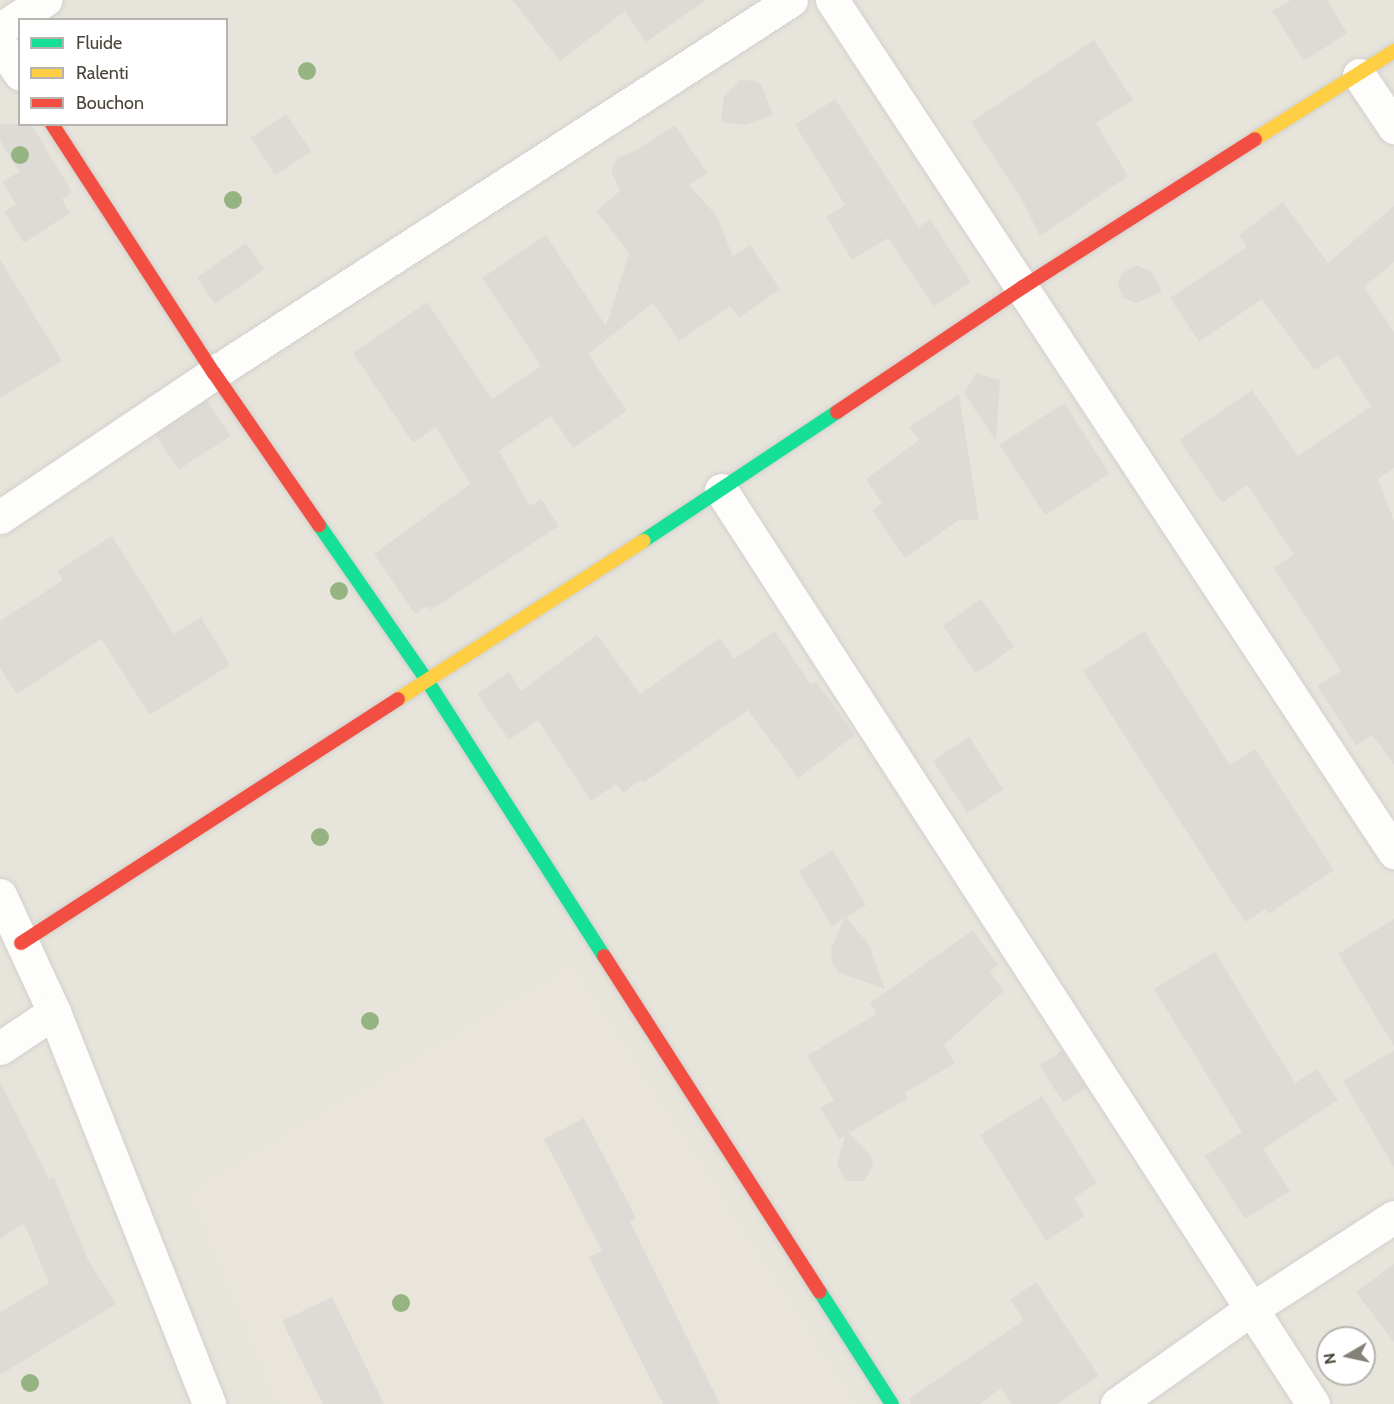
<!DOCTYPE html>
<html>
<head>
<meta charset="utf-8">
<style>
  body { margin:0 }
  #map { position:relative; width:1394px; height:1404px; overflow:hidden; background:#f4f2ee; font-family:Cabin,sans-serif }
  div>[style] { position:absolute }
  .residential>* { inset:0; background:#e7e4dc }
  .education>* { inset:0; background:#eae5da }
  .building>* { inset:0; background:#dedbd6; transform-origin:0 0 }
  .roads { filter:drop-shadow(0 0 2px #d2d0cb) drop-shadow(0 0 2px #d2d0cb) }
  .street>* { height:33px; margin:-16.5px; padding:0 16.5px; transform-origin:16.5px; border-radius:16.5px; background:#fdfdfc }
  .fast>* { height:14px; margin:-7px; padding:0 7px; transform-origin:7px; border-radius:7px; background:#16e098 }
  .slow>* { height:14px; margin:-7px; padding:0 7px; transform-origin:7px; border-radius:7px; background:#ffcf43 }
  .jam>* { height:14px; margin:-7px; padding:0 7px; transform-origin:7px; border-radius:7px; background:#f24e42 }
  .trees>* { width:18px; height:18px; margin:-9px; border-radius:50%; background:#96b382 }
  span { translate:-50% -50%; white-space:nowrap; text-align:center; line-height:1.15; -webkit-text-stroke:4.5px #fff; paint-order:stroke }
  .legend { position:absolute; left:18px; top:18px; width:210px; height:108px; box-sizing:border-box; background:#fff; border:2px solid #b7b4b0; margin:0; padding:8px 10px; list-style:none; font-size:18px; color:#4b4439 }
  .legend li { display:flex; align-items:center; gap:12px; height:30px }
  .legend b { width:30px; border:2px solid #b7b4b0 }
  .north { position:absolute; left:1316px; top:1326px; width:60px; height:60px; box-sizing:border-box; background:#fff; border:2px solid #b7b4b0; border-radius:50%; rotate:261deg; font-size:16px; font-weight:700; line-height:24px; text-align:center; color:#4b4439 }
  .north::after { content:''; display:block; margin:auto; width:21px; height:27px; background:#868178; clip-path:polygon(50% 0,100% 100%,50% 72%,0 100%) }
</style>
</head>
<body>
<div id="map">
  <div class="residential">
    <i style="clip-path:polygon(evenodd,0 0,1394px 0,1394px 1404px,0 1404px,0 0,20px 20px,226px 20px,226px 124px,20px 124px,20px 20px,0 0,1328px 1338px,1364px 1338px,1364px 1374px,1328px 1374px,1328px 1338px)"></i>
  </div>
  <div class="education">
    <i style="clip-path:polygon(572px 966px,856px 1404px,278px 1404px,189px 1192px)"></i>
  </div>
  <div class="building">
    <i style="clip-path:polygon(512px 0,706px 0,646px 42px,625px 11px,560px 61px)"></i>
    <i style="clip-path:polygon(1291px 0,1327px 0,1347px 33px,1304px 61px,1272px 11px)"></i>
    <i style="clip-path:polygon(1094px 40px,1133px 100px,1096px 123px,1128px 176px,1040px 236px,1022px 200px,971px 122px)"></i>
    <i style="clip-path:polygon(740px 80px,756px 81px,762px 86px,773px 115px,746px 125px,721px 122px,724px 96px)"></i>
    <i style="clip-path:polygon(835px 99px,919px 227px,930px 219px,971px 282px,934px 306px,888px 238px,852px 260px,826px 217px,845px 205px,795px 125px)"></i>
    <i style="left:286px;top:114px;width:45px;height:43px;rotate:56deg"></i>
    <i style="clip-path:polygon(0 124px,31px 124px,72px 192px,62px 199px,70px 213px,24px 243px,4px 212px,16px 204px,2px 182px,19px 172px,0 140px)"></i>
    <i style="clip-path:polygon(675px 125px,707px 173px,689px 185px,716px 215px,733px 256px,750px 245px,780px 289px,739px 318px,730px 306px,679px 341px,653px 303px,588px 354px,627px 411px,573px 448px,551px 416px,499px 451px,530px 506px,541px 499px,559px 526px,431px 610px,427px 606px,415px 614px,374px 554px,470px 484px,436px 427px,413px 443px,353px 353px,427px 302px,492px 399px,541px 366px,482px 278px,546px 235px,606px 326px,629px 253px,596px 211px,620px 191px,611px 171px,618px 157px,632px 153px)"></i>
    <i style="clip-path:polygon(1283px 202px,1328px 263px,1394px 206px,1394px 262px,1364px 287px,1394px 332px,1394px 468px,1378px 479px,1394px 521px,1394px 765px,1372px 735px,1356px 746px,1317px 686px,1341px 671px,1274px 568px,1294px 554px,1247px 485px,1222px 503px,1179px 440px,1252px 390px,1298px 456px,1371px 406px,1338px 355px,1314px 370px,1262px 299px,1199px 342px,1170px 298px,1247px 247px,1239px 235px)"></i>
    <i style="left:246px;top:243px;width:32px;height:60px;rotate:55deg"></i>
    <i style="clip-path:polygon(0 259px,62px 361px,0 398px)"></i>
    <i style="clip-path:polygon(1136px 265px,1152px 272px,1162px 292px,1136px 303px,1124px 298px,1118px 286px,1121px 274px)"></i>
    <i style="clip-path:polygon(976px 373px,1000px 380px,996px 441px,964px 393px)"></i>
    <i style="clip-path:polygon(959px 394px,979px 520px,959px 520px,905px 558px,872px 510px,882px 503px,866px 479px,919px 440px,909px 427px)"></i>
    <i style="left:207px;top:400px;width:43px;height:62px;rotate:57deg"></i>
    <i style="left:1064px;top:403px;width:84px;height:77px;rotate:57deg"></i>
    <i style="clip-path:polygon(112px 536px,174px 634px,201px 617px,230px 665px,150px 715px,101px 639px,17px 694px,0 668px,0 621px,63px 580px,57px 571px)"></i>
    <i style="left:981px;top:599px;width:58px;height:47px;rotate:55deg"></i>
    <i style="clip-path:polygon(775px 631px,811px 685px,816px 681px,855px 735px,798px 778px,748px 710px,643px 783px,640px 780px,623px 793px,616px 784px,591px 801px,538px 720px,509px 740px,477px 694px,509px 672px,521px 691px,597px 635px,640px 694px,720px 638px,734px 659px)"></i>
    <i style="clip-path:polygon(1144px 631px,1230px 765px,1255px 749px,1334px 870px,1269px 914px,1265px 909px,1245px 922px,1083px 671px)"></i>
    <i style="left:969px;top:737px;width:63px;height:43px;rotate:57deg"></i>
    <i style="clip-path:polygon(833px 850px,866px 905px,846px 917px,869px 945px,885px 989px,840px 973px,832px 964px,831px 950px,844px 918px,832px 926px,799px 871px)"></i>
    <i style="clip-path:polygon(1394px 919px,1394px 1046px,1338px 954px)"></i>
    <i style="clip-path:polygon(973px 930px,998px 965px,990px 972px,1004px 991px,944px 1045px,955px 1063px,905px 1093px,908px 1098px,849px 1133px,871px 1156px,873px 1166px,864px 1181px,846px 1181px,837px 1165px,845px 1136px,839px 1139px,820px 1108px,834px 1100px,807px 1056px,876px 1014px,870px 1003px)"></i>
    <i style="clip-path:polygon(1215px 952px,1295px 1083px,1317px 1069px,1338px 1100px,1263px 1149px,1290px 1191px,1245px 1219px,1205px 1156px,1242px 1132px,1154px 989px)"></i>
    <i style="clip-path:polygon(1394px 1050px,1394px 1167px,1343px 1081px)"></i>
    <i style="left:1062px;top:1051px;width:44px;height:27px;rotate:57deg"></i>
    <i style="clip-path:polygon(0 1082px,49px 1179px,54px 1177px,87px 1258px,116px 1304px,0 1375px,0 1312px,49px 1283px,24px 1223px,0 1239px)"></i>
    <i style="clip-path:polygon(1042px 1096px,1097px 1183px,1074px 1198px,1085px 1216px,1046px 1241px,980px 1135px)"></i>
    <i style="clip-path:polygon(584px 1118px,636px 1218px,630px 1222px,720px 1404px,663px 1404px,589px 1257px,602px 1251px,544px 1139px)"></i>
    <i style="clip-path:polygon(1394px 1264px,1394px 1342px,1356px 1292px)"></i>
    <i style="clip-path:polygon(1036px 1282px,1099px 1376px,1057px 1404px,1012px 1404px,1001px 1388px,980px 1404px,911px 1404px,909px 1399px,1024px 1320px,1010px 1300px)"></i>
    <i style="clip-path:polygon(332px 1297px,384px 1404px,323px 1404px,282px 1321px)"></i>
  </div>
  <div class="roads">
    <div class="street">
      <i style="left:832px;top:0;width:1021px;rotate:56.59deg"></i>
      <i style="left:0;top:29px;width:54px;rotate:-32.8deg"></i>
      <i style="left:0;top:44px;width:36px;rotate:56deg"></i>
      <i style="left:1359px;top:75px;width:63px;rotate:56.1deg"></i>
      <i style="left:721px;top:490px;width:1089px;rotate:57.07deg"></i>
      <i style="left:0;top:517px;width:258px;rotate:-33.9deg"></i>
      <i style="left:214px;top:373px;width:687px;rotate:-32.88deg"></i>
      <i style="left:0;top:895px;width:129px;rotate:65.2deg"></i>
      <i style="left:54px;top:1012px;width:422px;rotate:68.4deg"></i>
      <i style="left:0;top:1048px;width:65px;rotate:-33.7deg"></i>
      <i style="left:1117px;top:1404px;width:163px;rotate:-35.3deg"></i>
      <i style="left:1250px;top:1310px;width:171px;rotate:-32.9deg"></i>
    </div>
    <div class="fast">
      <i style="left:319px;top:525px;width:188px;rotate:55.2deg"></i>
      <i style="left:426px;top:679px;width:329px;rotate:57.3deg"></i>
      <i style="left:643px;top:541px;width:233px;rotate:-33.6deg"></i>
      <i style="left:820px;top:1292px;width:133px;rotate:57.3deg"></i>
    </div>
    <div class="slow">
      <i style="left:1255px;top:139px;width:165px;rotate:-32.3deg"></i>
      <i style="left:398px;top:699px;width:292px;rotate:-32.8deg"></i>
    </div>
    <div class="jam">
      <i style="left:52px;top:124px;width:297px;rotate:57deg"></i>
      <i style="left:214px;top:373px;width:185px;rotate:55.4deg"></i>
      <i style="left:837px;top:412px;width:224px;rotate:-33.9deg"></i>
      <i style="left:1023px;top:287px;width:275px;rotate:-32.5deg"></i>
      <i style="left:21px;top:943px;width:449px;rotate:-32.9deg"></i>
      <i style="left:604px;top:956px;width:399px;rotate:57.3deg"></i>
    </div>
  </div>
  <div class="trees">
    <i style="left:307px;top:71px"></i>
    <i style="left:20px;top:155px"></i>
    <i style="left:233px;top:200px"></i>
    <i style="left:339px;top:591px"></i>
    <i style="left:320px;top:837px"></i>
    <i style="left:370px;top:1021px"></i>
    <i style="left:401px;top:1303px"></i>
    <i style="left:30px;top:1383px"></i>
  </div>
  <ul class="legend">
  <li><b style="height:8px;background:#16e098"></b>Fluide</li>
  <li><b style="height:8px;background:#ffcf43"></b>Ralenti</li>
  <li><b style="height:8px;background:#f24e42"></b>Bouchon</li>
  </ul>
  <div class="north">N</div>
</div>
</body>
</html>
